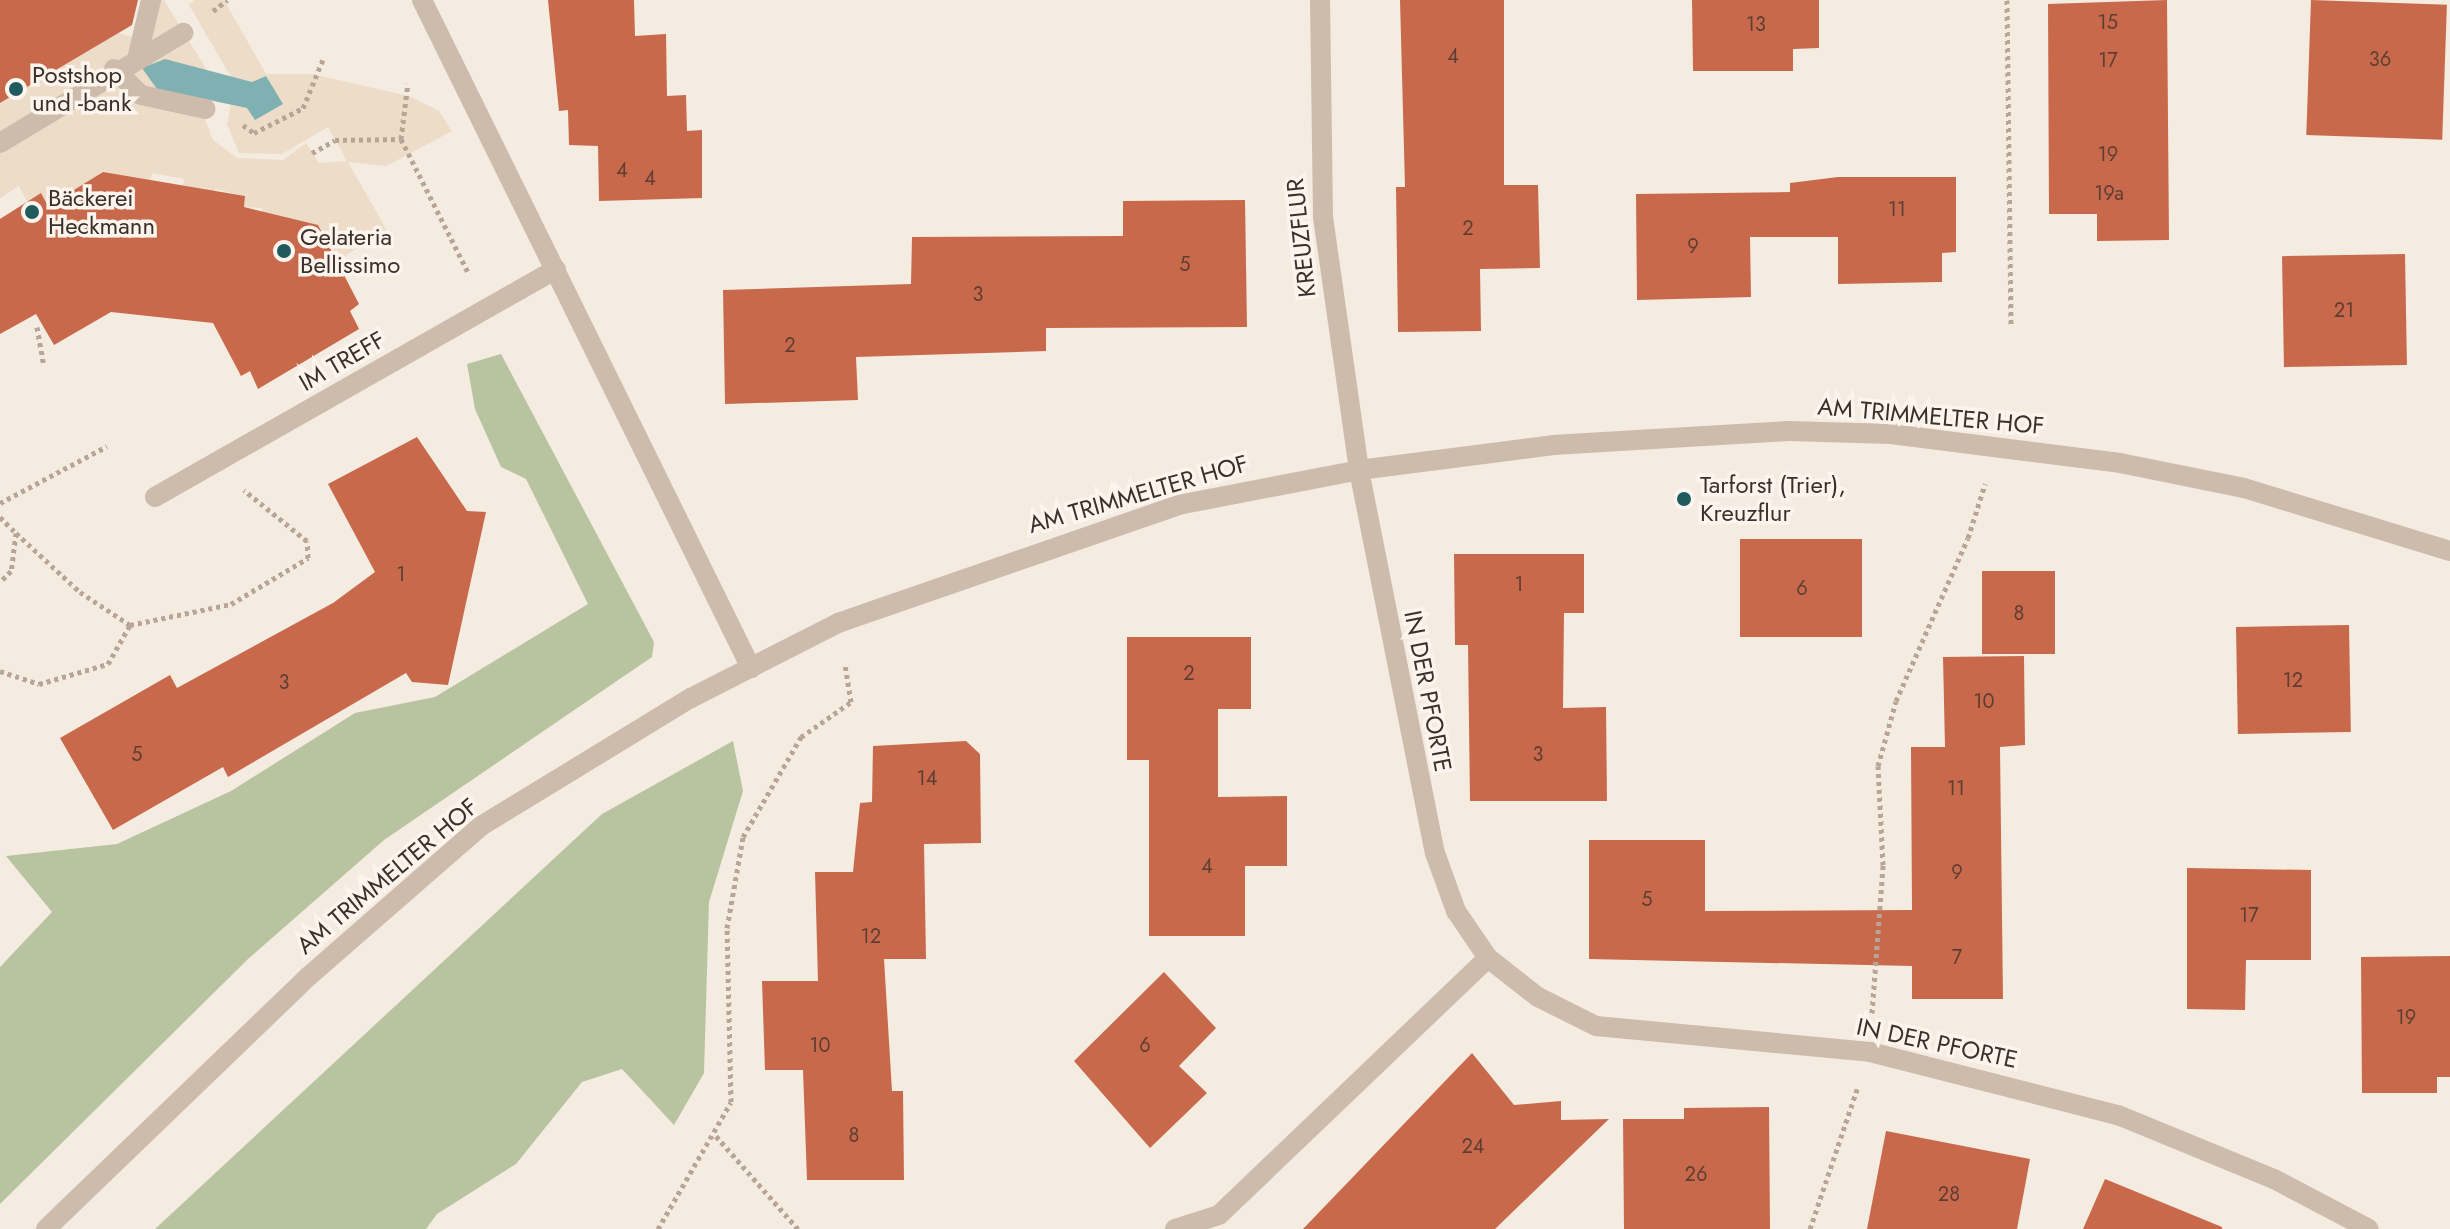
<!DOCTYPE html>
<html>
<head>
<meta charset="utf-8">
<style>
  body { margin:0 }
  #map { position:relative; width:2450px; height:1229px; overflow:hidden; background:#f4ebe1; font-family:Jost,sans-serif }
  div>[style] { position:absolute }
  .green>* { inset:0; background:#b8c4a0 }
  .plaza>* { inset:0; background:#ecdcc8 }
  .water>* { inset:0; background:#7fb0b2 }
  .building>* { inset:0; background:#c8694b; transform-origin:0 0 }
  .path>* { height:5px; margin-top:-2.5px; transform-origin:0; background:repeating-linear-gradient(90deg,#b9a596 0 4px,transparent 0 8px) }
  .pedestrian>* { height:20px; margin:-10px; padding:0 10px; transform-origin:10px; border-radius:10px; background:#cdbbac }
  .minor>* { height:20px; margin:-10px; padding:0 10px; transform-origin:10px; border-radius:10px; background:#cdbbac }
  .dots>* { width:22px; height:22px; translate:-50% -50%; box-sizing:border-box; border:4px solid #fbf5ee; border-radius:50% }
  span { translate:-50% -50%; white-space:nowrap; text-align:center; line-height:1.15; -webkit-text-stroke:7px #fbf5ee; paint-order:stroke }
  .number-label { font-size:20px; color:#5e3e33 }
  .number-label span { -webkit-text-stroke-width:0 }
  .poi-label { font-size:24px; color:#3b302b }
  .left { translate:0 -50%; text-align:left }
  .street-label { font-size:24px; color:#3b302b }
</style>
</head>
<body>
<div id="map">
  <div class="green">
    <i style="clip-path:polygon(501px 354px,654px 642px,652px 657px,384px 840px,248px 959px,0 1204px,0 967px,52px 912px,6px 856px,117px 844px,231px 791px,355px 713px,435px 697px,588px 604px,526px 479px,501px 467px,475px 409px,467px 364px)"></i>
    <i style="clip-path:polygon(733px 741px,743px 791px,709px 902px,704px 1073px,674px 1125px,622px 1069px,582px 1082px,516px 1164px,437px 1214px,426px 1229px,155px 1229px,602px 814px)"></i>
  </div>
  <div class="plaza">
    <i style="clip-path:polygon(142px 0,164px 0,208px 72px,164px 63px,157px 88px,208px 98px,205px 120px,213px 140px,237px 158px,283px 160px,306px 143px,319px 163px,347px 161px,328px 127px,282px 154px,239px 153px,227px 124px,231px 105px,247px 108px,252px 82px,231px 77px,189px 5px,194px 0,224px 0,266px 74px,311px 74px,409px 96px,439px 111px,452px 131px,386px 166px,348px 162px,387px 231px,339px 259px,318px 225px,280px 220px,263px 229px,262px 208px,244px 207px,245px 196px,215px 189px,213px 201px,182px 194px,184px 179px,152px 173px,149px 191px,142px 180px,102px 172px,50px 210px,42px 194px,27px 202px,19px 186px,0 198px,0 103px,118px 33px,132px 37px)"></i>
  </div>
  <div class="water">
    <i style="clip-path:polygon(165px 59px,252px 82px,266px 76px,283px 104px,255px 120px,247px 108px,157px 89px,142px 68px)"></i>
  </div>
  <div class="building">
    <i style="clip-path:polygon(0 0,138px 0,132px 25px,0 103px)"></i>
    <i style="clip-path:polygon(548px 0,634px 0,635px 36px,666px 34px,667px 96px,686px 95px,687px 131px,702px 130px,702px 198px,599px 201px,598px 146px,569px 145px,568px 110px,559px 111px)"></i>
    <i style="clip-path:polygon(1400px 0,1504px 0,1504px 185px,1538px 185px,1540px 268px,1480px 269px,1481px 331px,1398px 332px,1396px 187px,1405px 187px)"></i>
    <i style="clip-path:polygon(1692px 0,1819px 0,1819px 48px,1793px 49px,1793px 71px,1693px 71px)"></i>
    <i style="clip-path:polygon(2167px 0,2169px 240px,2097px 241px,2097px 214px,2049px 214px,2048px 4px)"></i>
    <i style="left:2311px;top:0;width:136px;height:135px;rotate:2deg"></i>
    <i style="clip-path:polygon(103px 172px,245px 196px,244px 207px,318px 225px,359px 304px,350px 311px,359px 329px,258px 389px,250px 371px,241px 376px,213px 323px,111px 312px,54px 345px,36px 314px,0 334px,0 219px,41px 193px,48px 206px)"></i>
    <i style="clip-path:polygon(1838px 177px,1956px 177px,1956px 252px,1942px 253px,1942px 282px,1838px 284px,1838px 237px,1750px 237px,1751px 297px,1637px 300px,1636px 194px,1790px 192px,1790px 183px)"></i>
    <i style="clip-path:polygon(1245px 200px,1247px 327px,1046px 328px,1046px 351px,856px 357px,858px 400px,725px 404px,723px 290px,911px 284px,912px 237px,1123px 236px,1123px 201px)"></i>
    <i style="left:2405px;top:254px;width:111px;height:123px;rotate:89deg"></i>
    <i style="clip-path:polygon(417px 437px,467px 511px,486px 512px,448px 685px,412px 682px,406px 673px,228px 777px,223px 767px,113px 830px,60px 738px,170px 675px,177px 688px,333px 603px,375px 572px,328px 484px)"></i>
    <i style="left:1740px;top:539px;width:122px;height:98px"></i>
    <i style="clip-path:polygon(1454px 554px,1584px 554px,1584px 613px,1564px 613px,1563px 708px,1606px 707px,1607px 801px,1470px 801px,1468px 645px,1455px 645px)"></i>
    <i style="left:1982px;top:571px;width:73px;height:83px"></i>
    <i style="left:2349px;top:625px;width:107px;height:113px;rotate:89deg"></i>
    <i style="clip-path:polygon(1127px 637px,1251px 637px,1251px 709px,1218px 709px,1218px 797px,1287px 796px,1287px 866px,1245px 866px,1245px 936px,1149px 936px,1149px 760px,1127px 760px)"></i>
    <i style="clip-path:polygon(2024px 656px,2025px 745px,2000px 747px,2003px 999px,1912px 999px,1912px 966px,1589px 959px,1589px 840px,1705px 840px,1705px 911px,1912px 910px,1911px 747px,1945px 747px,1943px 657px)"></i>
    <i style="clip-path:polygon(966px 741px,980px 754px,981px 843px,924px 844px,926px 959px,884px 959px,892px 1091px,903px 1091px,904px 1180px,807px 1180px,803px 1070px,765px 1070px,762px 981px,818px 981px,815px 872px,853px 872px,860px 803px,872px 802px,873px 746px)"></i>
    <i style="clip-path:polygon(2187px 868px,2311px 870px,2311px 960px,2246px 960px,2245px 1010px,2187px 1009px)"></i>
    <i style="clip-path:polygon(2450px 956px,2450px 1077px,2437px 1077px,2437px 1093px,2362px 1093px,2361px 957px)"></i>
    <i style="clip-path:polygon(1164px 972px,1216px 1028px,1179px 1066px,1207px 1093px,1150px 1148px,1074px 1061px)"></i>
    <i style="clip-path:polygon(1472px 1053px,1514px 1105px,1561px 1101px,1561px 1120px,1609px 1119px,1495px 1229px,1303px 1229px)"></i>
    <i style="clip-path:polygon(1769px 1107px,1770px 1229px,1624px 1229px,1623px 1119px,1684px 1119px,1684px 1108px)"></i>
    <i style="clip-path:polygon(1886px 1131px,2030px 1159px,2017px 1229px,1867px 1229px)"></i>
    <i style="clip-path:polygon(2105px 1179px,2222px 1227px,2222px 1229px,2083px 1229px)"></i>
  </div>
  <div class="path">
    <i style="left:2007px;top:0;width:324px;rotate:89.3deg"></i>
    <i style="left:213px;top:11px;width:18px;rotate:-38deg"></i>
    <i style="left:243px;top:125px;width:14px;rotate:36deg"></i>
    <i style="left:254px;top:133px;width:55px;rotate:-27deg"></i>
    <i style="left:303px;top:108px;width:55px;rotate:-67.6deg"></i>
    <i style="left:401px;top:139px;width:56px;rotate:-82.9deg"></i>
    <i style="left:312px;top:153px;width:26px;rotate:-29deg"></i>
    <i style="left:335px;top:140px;width:66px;rotate:-0.9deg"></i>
    <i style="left:401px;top:139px;width:151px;rotate:63.3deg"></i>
    <i style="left:37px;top:327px;width:36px;rotate:80deg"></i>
    <i style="left:0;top:503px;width:121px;rotate:-28deg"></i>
    <i style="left:0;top:517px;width:23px;rotate:45deg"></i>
    <i style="left:16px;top:533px;width:38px;rotate:97deg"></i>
    <i style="left:11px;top:571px;width:16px;rotate:135deg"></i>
    <i style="left:16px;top:533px;width:87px;rotate:42.7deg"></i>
    <i style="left:80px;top:592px;width:60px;rotate:33.4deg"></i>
    <i style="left:0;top:671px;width:41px;rotate:18.4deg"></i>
    <i style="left:39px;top:684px;width:72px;rotate:-16.2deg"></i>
    <i style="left:108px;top:664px;width:45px;rotate:-60.6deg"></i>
    <i style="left:130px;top:625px;width:103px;rotate:-11.7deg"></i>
    <i style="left:231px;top:604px;width:90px;rotate:-30.9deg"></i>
    <i style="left:308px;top:558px;width:17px;rotate:-93deg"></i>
    <i style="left:307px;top:541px;width:81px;rotate:-141deg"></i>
    <i style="left:1872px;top:1013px;width:148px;rotate:-85.7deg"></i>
    <i style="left:1883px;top:865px;width:99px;rotate:-92.9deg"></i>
    <i style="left:1878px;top:766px;width:67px;rotate:-74.5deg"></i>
    <i style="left:1896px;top:701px;width:178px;rotate:-66.2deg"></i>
    <i style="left:1968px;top:538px;width:57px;rotate:-72.5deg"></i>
    <i style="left:716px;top:1136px;width:124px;rotate:48.6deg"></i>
    <i style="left:658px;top:1229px;width:146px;rotate:-60.1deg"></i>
    <i style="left:731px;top:1102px;width:174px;rotate:-91.3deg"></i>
    <i style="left:727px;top:928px;width:92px;rotate:-80deg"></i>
    <i style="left:743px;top:837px;width:116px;rotate:-59.9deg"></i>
    <i style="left:801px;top:737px;width:61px;rotate:-35deg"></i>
    <i style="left:851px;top:702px;width:39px;rotate:-99deg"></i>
    <i style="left:1810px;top:1229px;width:148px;rotate:-71.4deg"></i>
  </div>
  <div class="pedestrian">
    <i style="left:138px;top:55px;width:57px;rotate:-76.7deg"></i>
    <i style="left:114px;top:69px;width:37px;rotate:44deg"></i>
    <i style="left:141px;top:95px;width:66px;rotate:12.2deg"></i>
    <i style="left:0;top:143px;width:214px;rotate:-31deg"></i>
  </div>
  <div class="minor">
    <i style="left:422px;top:0;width:745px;rotate:63.78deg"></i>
    <i style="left:1320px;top:0;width:217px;rotate:89.2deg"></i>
    <i style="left:1323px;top:217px;width:256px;rotate:81.9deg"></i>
    <i style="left:1359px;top:470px;width:390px;rotate:78.8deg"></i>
    <i style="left:1435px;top:853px;width:62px;rotate:70.1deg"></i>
    <i style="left:1456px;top:911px;width:57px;rotate:55.8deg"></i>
    <i style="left:1488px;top:958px;width:63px;rotate:38deg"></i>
    <i style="left:1538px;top:997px;width:65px;rotate:26.6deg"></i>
    <i style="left:1596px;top:1026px;width:275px;rotate:5.4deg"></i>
    <i style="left:1870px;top:1052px;width:256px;rotate:14.3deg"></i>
    <i style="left:2118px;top:1115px;width:169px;rotate:22.3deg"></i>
    <i style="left:2274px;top:1179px;width:107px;rotate:27.8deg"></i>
    <i style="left:155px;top:497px;width:461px;rotate:-29.6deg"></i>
    <i style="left:46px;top:1229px;width:365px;rotate:-43.9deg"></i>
    <i style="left:309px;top:976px;width:228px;rotate:-41.1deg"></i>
    <i style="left:481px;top:826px;width:246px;rotate:-31.4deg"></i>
    <i style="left:691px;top:698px;width:165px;rotate:-27deg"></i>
    <i style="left:838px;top:623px;width:360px;rotate:-19.1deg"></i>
    <i style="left:1178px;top:505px;width:184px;rotate:-10.9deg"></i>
    <i style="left:1359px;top:470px;width:196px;rotate:-7.3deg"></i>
    <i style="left:1553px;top:445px;width:236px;rotate:-3.4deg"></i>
    <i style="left:1789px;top:431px;width:102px;rotate:1.7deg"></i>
    <i style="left:1891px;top:434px;width:231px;rotate:7.2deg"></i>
    <i style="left:2120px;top:463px;width:126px;rotate:11.4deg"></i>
    <i style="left:2244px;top:488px;width:215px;rotate:17deg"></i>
    <i style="left:1175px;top:1229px;width:46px;rotate:-17.7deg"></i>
    <i style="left:1219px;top:1215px;width:372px;rotate:-43.7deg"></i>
  </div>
  <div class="dots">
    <i style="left:16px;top:89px;background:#1f5a5e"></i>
    <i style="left:32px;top:212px;background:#1f5a5e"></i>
    <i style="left:284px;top:251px;background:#1f5a5e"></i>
    <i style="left:1684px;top:499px;background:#1f5a5e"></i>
  </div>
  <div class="number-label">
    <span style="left:2108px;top:22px">15</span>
    <span style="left:1756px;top:24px">13</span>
    <span style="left:1453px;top:56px">4</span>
    <span style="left:2380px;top:59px">36</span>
    <span style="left:2108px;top:60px">17</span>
    <span style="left:2108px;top:154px">19</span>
    <span style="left:622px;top:170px">4</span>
    <span style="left:650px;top:178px">4</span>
    <span style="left:2109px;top:193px">19a</span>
    <span style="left:1897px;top:209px">11</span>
    <span style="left:1468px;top:228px">2</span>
    <span style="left:1693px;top:246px">9</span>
    <span style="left:1185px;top:264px">5</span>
    <span style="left:978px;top:294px">3</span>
    <span style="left:2344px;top:310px">21</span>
    <span style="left:790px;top:345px">2</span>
    <span style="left:401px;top:574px">1</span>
    <span style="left:1519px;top:584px">1</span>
    <span style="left:1802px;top:588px">6</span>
    <span style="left:2019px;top:613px">8</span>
    <span style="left:1189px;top:673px">2</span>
    <span style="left:2293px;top:680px">12</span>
    <span style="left:284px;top:682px">3</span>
    <span style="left:1984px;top:701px">10</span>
    <span style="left:137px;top:754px">5</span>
    <span style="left:1538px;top:754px">3</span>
    <span style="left:927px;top:778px">14</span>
    <span style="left:1956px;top:788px">11</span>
    <span style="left:1207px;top:866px">4</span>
    <span style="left:1957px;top:872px">9</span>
    <span style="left:1647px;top:899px">5</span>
    <span style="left:2249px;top:915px">17</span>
    <span style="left:871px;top:936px">12</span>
    <span style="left:1957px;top:957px">7</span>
    <span style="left:2406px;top:1017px">19</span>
    <span style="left:820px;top:1045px">10</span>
    <span style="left:1145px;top:1045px">6</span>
    <span style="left:854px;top:1135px">8</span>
    <span style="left:1473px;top:1146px">24</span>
    <span style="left:1696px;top:1174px">26</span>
    <span style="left:1949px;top:1194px">28</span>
  </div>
  <div class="poi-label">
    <span class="left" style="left:32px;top:89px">Postshop<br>und -bank</span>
    <span class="left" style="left:48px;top:212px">Bäckerei<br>Heckmann</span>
    <span class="left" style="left:300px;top:251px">Gelateria<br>Bellissimo</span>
    <span class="left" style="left:1700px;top:499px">Tarforst (Trier),<br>Kreuzflur</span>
  </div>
  <div class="street-label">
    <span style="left:1301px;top:238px;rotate:-96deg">KREUZFLUR</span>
    <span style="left:342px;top:361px;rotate:-30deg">IM TREFF</span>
    <span style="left:1931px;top:416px;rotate:5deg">AM TRIMMELTER HOF</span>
    <span style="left:1138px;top:494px;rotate:-16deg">AM TRIMMELTER HOF</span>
    <span style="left:1428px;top:691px;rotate:79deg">IN DER PFORTE</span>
    <span style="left:387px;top:876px;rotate:-40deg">AM TRIMMELTER HOF</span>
    <span style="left:1937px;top:1043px;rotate:12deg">IN DER PFORTE</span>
  </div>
</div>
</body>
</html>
